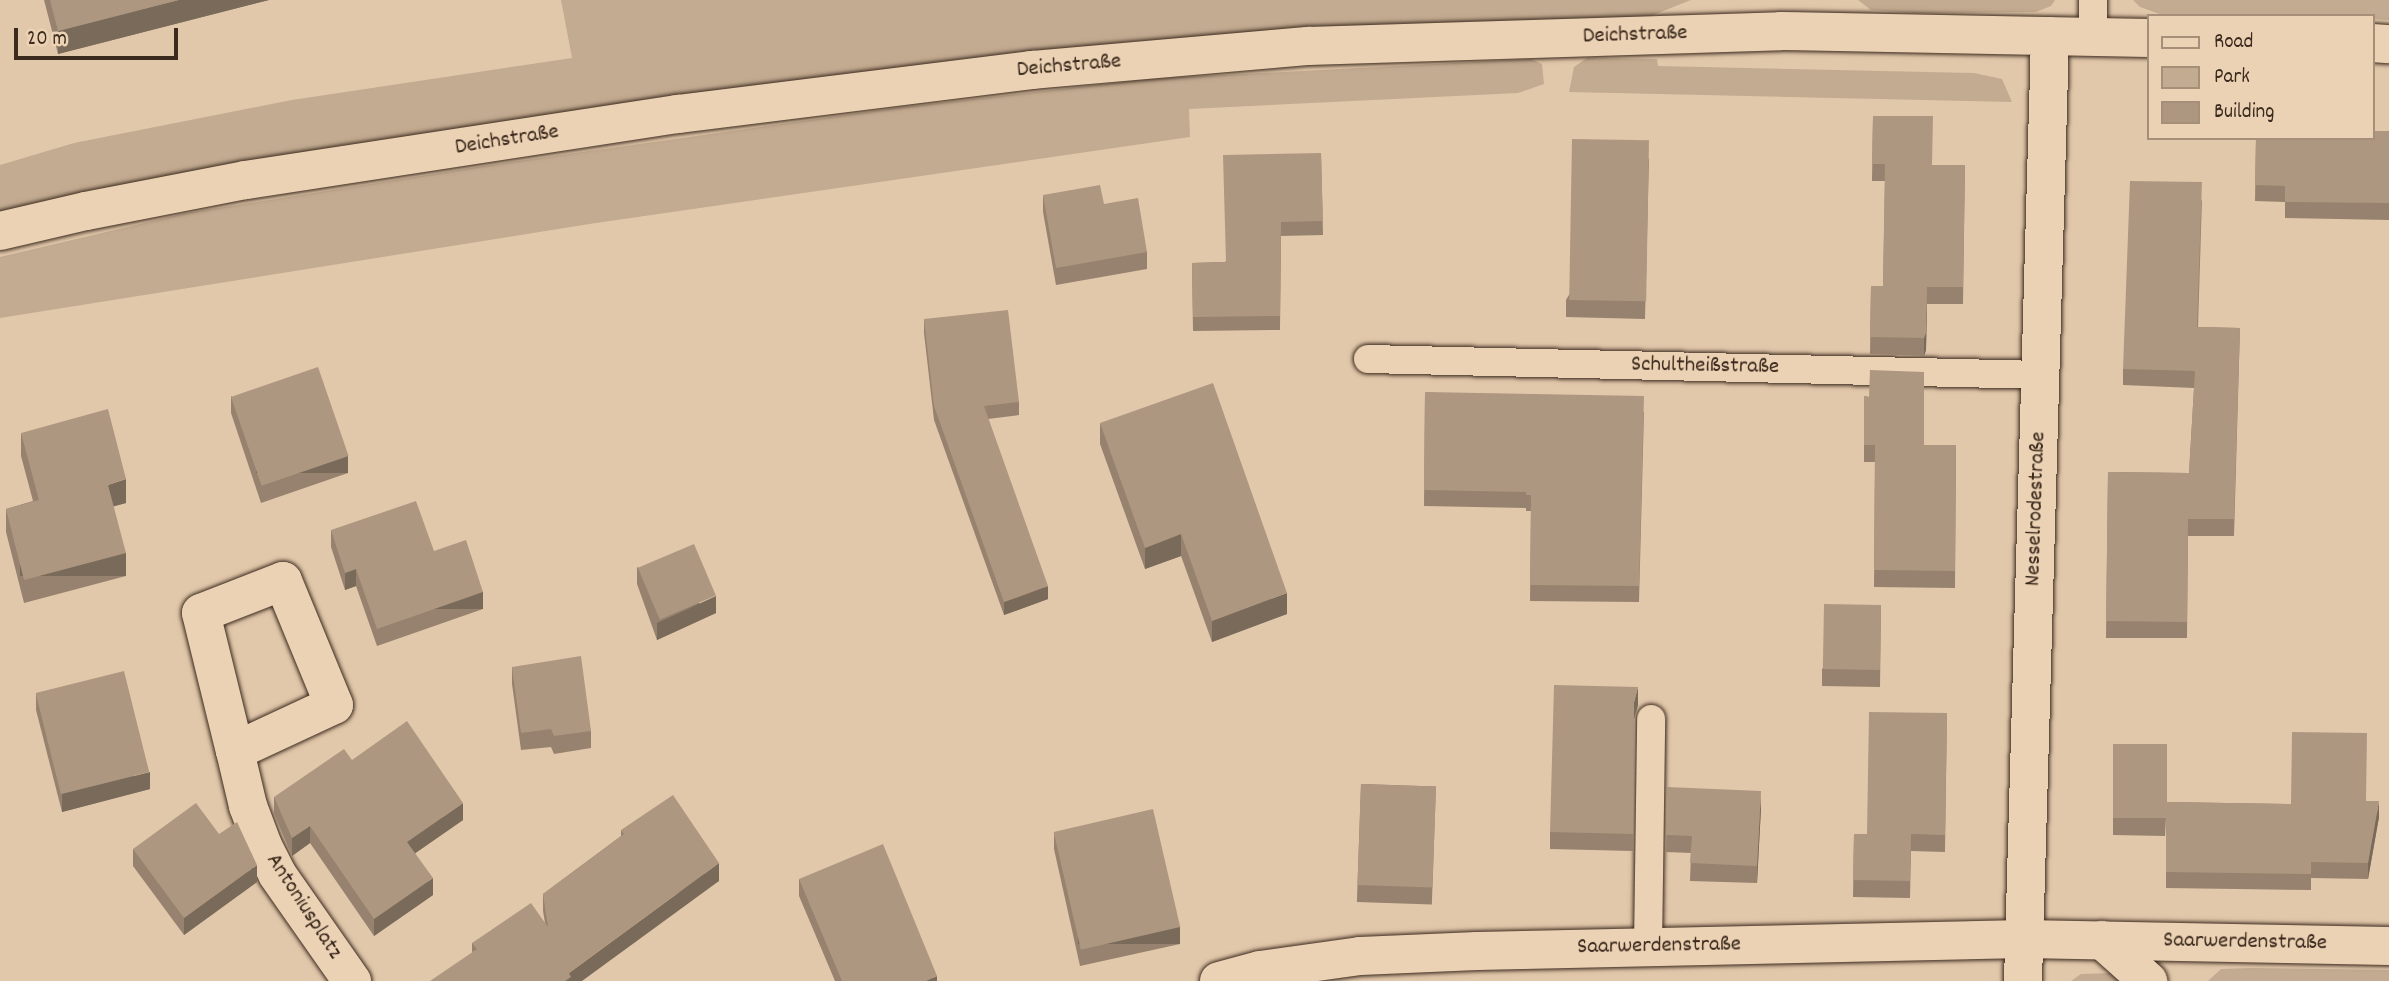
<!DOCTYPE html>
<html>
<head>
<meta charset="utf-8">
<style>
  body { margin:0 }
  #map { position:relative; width:2389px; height:981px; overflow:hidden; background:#e2c8ab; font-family:Dekko,sans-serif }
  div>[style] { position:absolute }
  .green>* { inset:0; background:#c3ab91 }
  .roads { filter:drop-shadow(0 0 2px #3b2a1e) drop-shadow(0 0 2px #3b2a1e) }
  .service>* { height:28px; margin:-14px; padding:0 14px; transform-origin:14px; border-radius:14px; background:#ecd2b4 }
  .minor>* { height:38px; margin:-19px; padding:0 19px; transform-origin:19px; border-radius:19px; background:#ecd2b4 }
  .wall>* { inset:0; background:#96826e; transform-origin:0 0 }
  .shaded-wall>* { inset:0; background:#7a6a5a; transform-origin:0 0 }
  .building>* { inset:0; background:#ae9780; transform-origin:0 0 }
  span { translate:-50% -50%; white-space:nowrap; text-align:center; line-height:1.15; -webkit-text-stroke:5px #ecd2b4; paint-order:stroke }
  .street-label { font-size:23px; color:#3b2a1e }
  .legend { position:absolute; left:2147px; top:14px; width:228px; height:126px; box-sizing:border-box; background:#ecd2b4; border:2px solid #a58f78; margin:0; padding:9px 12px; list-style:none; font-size:21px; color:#3b2a1e }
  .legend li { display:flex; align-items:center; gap:14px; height:35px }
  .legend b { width:35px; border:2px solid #a58f78 }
  .scale { position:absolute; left:14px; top:28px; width:164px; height:32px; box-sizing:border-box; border:4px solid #3b2a1e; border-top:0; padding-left:9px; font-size:21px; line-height:24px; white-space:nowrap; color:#3b2a1e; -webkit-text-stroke:5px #ecd2b4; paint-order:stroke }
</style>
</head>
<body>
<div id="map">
  <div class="green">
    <i style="clip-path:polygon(561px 0,1691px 0,1648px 17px,1386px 24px,1137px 41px,794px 82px,0 215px,0 165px,74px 143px,292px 100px,572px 58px)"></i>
    <i style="clip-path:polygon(1858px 0,2055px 0,2051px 6px,2036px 12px,1916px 13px,1871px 10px)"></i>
    <i style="clip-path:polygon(2133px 0,2389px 0,2389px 20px,2373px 19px,2373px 16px,2165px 16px,2140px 7px)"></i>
    <i style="clip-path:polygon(1587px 58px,1657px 59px,1658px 66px,1974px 73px,2002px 79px,2012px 102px,1569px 92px,1574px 67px)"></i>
    <i style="clip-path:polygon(1531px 59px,1542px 64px,1544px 84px,1518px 93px,1189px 109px,1190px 137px,596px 223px,0 318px,0 257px,187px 213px,484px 166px,896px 108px,1149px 79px)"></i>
    <i style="clip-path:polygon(2249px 968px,2389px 970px,2389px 981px,2208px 981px,2221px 969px)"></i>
    <i style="clip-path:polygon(2113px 973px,2122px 981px,2071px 981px,2081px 974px)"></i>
  </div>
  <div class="roads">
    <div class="service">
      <i style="left:2093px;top:0;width:36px;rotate:90deg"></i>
      <i style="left:1368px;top:359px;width:673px;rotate:1.36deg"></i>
      <i style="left:1648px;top:947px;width:228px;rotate:-89.2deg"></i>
    </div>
    <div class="minor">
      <i style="left:2373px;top:43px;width:16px;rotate:4deg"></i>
      <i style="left:0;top:231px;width:88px;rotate:-13.1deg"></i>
      <i style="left:86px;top:211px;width:163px;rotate:-11deg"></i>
      <i style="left:246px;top:180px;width:437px;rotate:-8.7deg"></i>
      <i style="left:678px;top:114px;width:357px;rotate:-7.1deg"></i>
      <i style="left:1032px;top:70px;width:277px;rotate:-5deg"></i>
      <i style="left:1308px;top:46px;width:473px;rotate:-1.8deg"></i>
      <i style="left:1781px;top:31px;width:368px;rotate:1.1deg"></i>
      <i style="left:235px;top:751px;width:109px;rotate:-24.9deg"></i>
      <i style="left:334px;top:705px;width:134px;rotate:-112.4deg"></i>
      <i style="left:283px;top:581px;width:88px;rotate:158.7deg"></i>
      <i style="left:201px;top:613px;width:142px;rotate:76.2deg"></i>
      <i style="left:235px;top:751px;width:57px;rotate:76.7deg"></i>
      <i style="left:248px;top:806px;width:43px;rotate:69.4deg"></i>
      <i style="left:263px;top:846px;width:31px;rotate:63deg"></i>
      <i style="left:277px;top:874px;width:131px;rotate:55deg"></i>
      <i style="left:2102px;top:940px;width:62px;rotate:41.7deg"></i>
      <i style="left:1219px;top:981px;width:42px;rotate:-15deg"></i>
      <i style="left:1260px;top:970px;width:101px;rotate:-8deg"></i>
      <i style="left:1360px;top:956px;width:117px;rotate:-2.4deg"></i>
      <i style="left:1477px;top:951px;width:547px;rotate:-1.26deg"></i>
      <i style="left:2024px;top:939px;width:365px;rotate:1.1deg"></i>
      <i style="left:2023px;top:981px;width:945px;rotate:-88.36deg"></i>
    </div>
  </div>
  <div class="wall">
    <i style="clip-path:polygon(44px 0,269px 0,58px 54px)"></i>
    <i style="clip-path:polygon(1873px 116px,1932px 165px,1965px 165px,1963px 304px,1927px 304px,1926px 350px,1924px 356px,1870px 354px,1871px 286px,1883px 286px,1885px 181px,1872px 181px)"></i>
    <i style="clip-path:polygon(2389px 131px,2389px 220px,2285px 218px,2285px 202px,2255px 201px,2256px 138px)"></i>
    <i style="clip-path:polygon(1321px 153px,1323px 235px,1281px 236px,1280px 330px,1193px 331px,1192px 263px,1225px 262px)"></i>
    <i style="clip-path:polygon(1649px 158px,1645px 319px,1566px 317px,1566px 300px)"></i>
    <i style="clip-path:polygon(1043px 195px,1104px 204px,1147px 252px,1147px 269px,1056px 285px,1043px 212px)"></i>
    <i style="clip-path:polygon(2202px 199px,2198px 327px,2240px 328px,2234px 536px,2188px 536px,2187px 638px,2106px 638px,2108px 472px,2189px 473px,2194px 388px,2123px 385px,2123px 369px)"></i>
    <i style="clip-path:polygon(924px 319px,1019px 402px,1019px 415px,988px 419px,1048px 599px,1004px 615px,934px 420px,924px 333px)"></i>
    <i style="clip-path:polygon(1425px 392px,1644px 412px,1639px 602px,1530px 601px,1531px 511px,1526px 511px,1526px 508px,1424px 506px)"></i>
    <i style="clip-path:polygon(231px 396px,348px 473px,261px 503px,231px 413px)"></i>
    <i style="clip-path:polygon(1864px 396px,1869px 397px,1924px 445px,1956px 445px,1955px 588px,1874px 587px,1875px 462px,1864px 462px)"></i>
    <i style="clip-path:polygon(1100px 423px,1287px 614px,1212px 642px,1181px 556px,1145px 569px,1100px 444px)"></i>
    <i style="clip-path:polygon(21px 433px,126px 503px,113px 506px,126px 576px,24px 603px,6px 532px,6px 509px,33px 501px,21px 456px)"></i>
    <i style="clip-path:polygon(331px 530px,434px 551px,483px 609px,377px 646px,356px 586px,345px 590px,331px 547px)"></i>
    <i style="clip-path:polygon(637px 567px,716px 613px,657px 640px,637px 584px)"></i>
    <i style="clip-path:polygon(1881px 605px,1880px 687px,1822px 686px,1822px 669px)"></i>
    <i style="clip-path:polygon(512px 667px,591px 731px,591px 748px,554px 754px,551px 747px,521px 750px,512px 684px)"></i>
    <i style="clip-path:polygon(36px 693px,150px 789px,62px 812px,36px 710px)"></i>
    <i style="clip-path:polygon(1638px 705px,1634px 719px,1633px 851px,1550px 849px,1550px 832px)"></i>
    <i style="clip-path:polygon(1947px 713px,1945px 852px,1911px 851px,1910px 898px,1853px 897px,1854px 834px,1867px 834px)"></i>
    <i style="clip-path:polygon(2113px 744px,2166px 802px,2291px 804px,2366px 801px,2379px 817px,2368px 879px,2311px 878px,2311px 890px,2166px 888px,2166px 818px,2165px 836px,2113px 835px)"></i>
    <i style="left:1361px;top:784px;width:75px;height:118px;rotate:2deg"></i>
    <i style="clip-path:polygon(1667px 787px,1761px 808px,1757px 883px,1690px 881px,1691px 853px,1666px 852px)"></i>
    <i style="clip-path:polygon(274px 797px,463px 820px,415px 853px,433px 895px,374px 936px,310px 843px,292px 856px,274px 814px)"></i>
    <i style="clip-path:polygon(621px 830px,719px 881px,472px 952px,472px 943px,545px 923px,543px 911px,543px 894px,621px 836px)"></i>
    <i style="clip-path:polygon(1054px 832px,1180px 944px,1080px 966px,1054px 849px)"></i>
    <i style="clip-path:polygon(219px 834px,257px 882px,184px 935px,133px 866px,133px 849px)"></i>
    <i style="clip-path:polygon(799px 879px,937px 981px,835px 981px,799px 896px)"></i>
  </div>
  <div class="shaded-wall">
    <i style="clip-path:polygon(179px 0,269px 0,58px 54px,58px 31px)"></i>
    <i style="clip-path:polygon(1927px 304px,1926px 350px,1924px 356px,1924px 338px)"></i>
    <i style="left:348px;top:456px;width:17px;height:92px;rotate:90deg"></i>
    <i style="clip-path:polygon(126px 479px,126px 503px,108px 508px,108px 485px)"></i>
    <i style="clip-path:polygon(1181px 534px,1181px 556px,1145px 569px,1145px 548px)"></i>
    <i style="left:126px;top:553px;width:23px;height:106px;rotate:90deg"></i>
    <i style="clip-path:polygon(356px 569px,356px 586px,345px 590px,345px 573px)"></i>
    <i style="clip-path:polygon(1048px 586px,1048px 599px,1004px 615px,1004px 602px)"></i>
    <i style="left:483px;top:592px;width:17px;height:112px;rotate:90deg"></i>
    <i style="clip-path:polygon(1287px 593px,1287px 614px,1212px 642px,1212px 621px)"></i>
    <i style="clip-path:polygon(716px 596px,716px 613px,657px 640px,657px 623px)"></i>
    <i style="clip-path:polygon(1638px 687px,1638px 705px,1634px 719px,1633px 851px,1634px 702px)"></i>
    <i style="clip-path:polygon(150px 772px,150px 789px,62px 812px,62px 794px)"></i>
    <i style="clip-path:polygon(1761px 791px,1761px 808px,1757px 883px,1757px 866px)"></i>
    <i style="clip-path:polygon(2379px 801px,2379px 817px,2368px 879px,2368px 863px)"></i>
    <i style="clip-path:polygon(463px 803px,463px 820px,407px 859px,407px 842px)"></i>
    <i style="clip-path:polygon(310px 826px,310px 843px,292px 856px,292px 838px)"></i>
    <i style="clip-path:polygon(719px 863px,719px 881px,582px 981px,565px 981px,569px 973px)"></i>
    <i style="clip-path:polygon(257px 865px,257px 882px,184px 935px,184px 918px)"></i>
    <i style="clip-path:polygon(433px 878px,433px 895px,374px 936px,374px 919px)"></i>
    <i style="left:1180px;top:927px;width:17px;height:102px;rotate:90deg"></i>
    <i style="clip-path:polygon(937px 976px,937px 981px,926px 981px)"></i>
  </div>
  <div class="building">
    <i style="clip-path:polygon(50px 0,179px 0,58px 31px)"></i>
    <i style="clip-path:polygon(1873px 116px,1933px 116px,1932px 165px,1965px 165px,1963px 287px,1927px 287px,1926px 333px,1924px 338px,1870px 337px,1871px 286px,1883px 286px,1885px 164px,1872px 164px)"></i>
    <i style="clip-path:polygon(2373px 131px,2389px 131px,2389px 203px,2285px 202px,2285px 186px,2255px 185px,2256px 138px,2373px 138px)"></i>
    <i style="left:1572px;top:139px;width:77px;height:161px;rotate:1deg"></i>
    <i style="clip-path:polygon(1321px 153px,1323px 221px,1281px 222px,1280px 316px,1193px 317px,1192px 263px,1226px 262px,1223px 155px)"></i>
    <i style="clip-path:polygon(2130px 181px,2202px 182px,2197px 327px,2240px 328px,2234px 519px,2188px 519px,2187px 622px,2106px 621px,2108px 472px,2189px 473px,2195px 371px,2123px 369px)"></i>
    <i style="clip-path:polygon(1100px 185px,1104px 204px,1138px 198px,1147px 252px,1056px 268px,1043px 195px)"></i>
    <i style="clip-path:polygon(1008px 310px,1019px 402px,984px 406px,1048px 586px,1004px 602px,934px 406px,924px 319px)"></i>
    <i style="left:318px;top:367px;width:94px;height:92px;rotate:71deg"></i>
    <i style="clip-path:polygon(1870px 370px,1924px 372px,1924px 445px,1956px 445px,1955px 571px,1874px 570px,1875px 445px,1864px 445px,1864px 396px,1869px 397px)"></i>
    <i style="clip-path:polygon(1213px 383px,1287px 593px,1212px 621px,1181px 534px,1145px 548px,1100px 423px)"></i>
    <i style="clip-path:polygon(1425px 392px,1644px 396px,1639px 586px,1530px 585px,1531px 495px,1526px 495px,1526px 492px,1424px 490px)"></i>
    <i style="clip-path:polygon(108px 409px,126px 479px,108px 485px,126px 553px,24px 580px,6px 509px,39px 500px,21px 433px)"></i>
    <i style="clip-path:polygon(416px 501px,434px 551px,466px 540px,483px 592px,377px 629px,356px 569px,345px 573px,331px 530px)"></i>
    <i style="left:694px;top:544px;width:56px;height:61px;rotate:67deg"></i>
    <i style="left:1824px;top:604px;width:57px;height:65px;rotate:1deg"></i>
    <i style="clip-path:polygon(581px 656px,591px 731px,554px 736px,551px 729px,521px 733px,512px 667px)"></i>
    <i style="left:124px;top:671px;width:104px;height:91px;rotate:76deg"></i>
    <i style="clip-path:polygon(1554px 685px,1638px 687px,1634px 702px,1633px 834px,1550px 832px)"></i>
    <i style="clip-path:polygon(1869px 712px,1947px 713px,1945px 835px,1911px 834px,1910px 881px,1853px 880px,1854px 834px,1867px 834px)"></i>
    <i style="clip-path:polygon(407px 721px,463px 803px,407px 842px,433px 878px,374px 919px,310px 826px,292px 838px,274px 797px,344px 749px,352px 760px)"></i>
    <i style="clip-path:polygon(2292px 732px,2367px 733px,2366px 801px,2379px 801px,2368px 863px,2311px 862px,2311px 874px,2166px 872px,2166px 802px,2291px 804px)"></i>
    <i style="left:2113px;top:744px;width:54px;height:74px"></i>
    <i style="left:1361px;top:784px;width:75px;height:101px;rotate:2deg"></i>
    <i style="clip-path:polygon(1667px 787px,1761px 791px,1757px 866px,1690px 863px,1692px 836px,1666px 835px)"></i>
    <i style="clip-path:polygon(673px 795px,719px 863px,569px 973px,571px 977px,565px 981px,430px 981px,477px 949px,472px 943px,531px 903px,548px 927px,543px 894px,624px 834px,621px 830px)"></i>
    <i style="clip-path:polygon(196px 803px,219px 834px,237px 822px,257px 865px,184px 918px,133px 849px)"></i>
    <i style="left:1153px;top:809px;width:121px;height:102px;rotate:77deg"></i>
    <i style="clip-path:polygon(883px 844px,937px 976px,926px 981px,842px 981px,799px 879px)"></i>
  </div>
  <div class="street-label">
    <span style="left:1635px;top:36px;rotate:-2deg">Deichstraße</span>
    <span style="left:1069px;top:67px;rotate:-5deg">Deichstraße</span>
    <span style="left:507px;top:141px;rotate:-9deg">Deichstraße</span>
    <span style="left:1705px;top:367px;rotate:1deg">Schultheißstraße</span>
    <span style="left:2037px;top:509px;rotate:-88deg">Nesselrodestraße</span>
    <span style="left:303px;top:907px;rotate:57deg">Antoniusplatz</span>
    <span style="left:2245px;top:943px;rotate:1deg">Saarwerdenstraße</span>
    <span style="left:1659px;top:947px;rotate:-1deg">Saarwerdenstraße</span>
  </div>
  <ul class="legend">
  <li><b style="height:9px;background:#ecd2b4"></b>Road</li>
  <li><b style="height:19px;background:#c3ab91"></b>Park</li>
  <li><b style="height:19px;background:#ae9780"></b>Building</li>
  </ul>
  <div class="scale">20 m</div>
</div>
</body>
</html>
